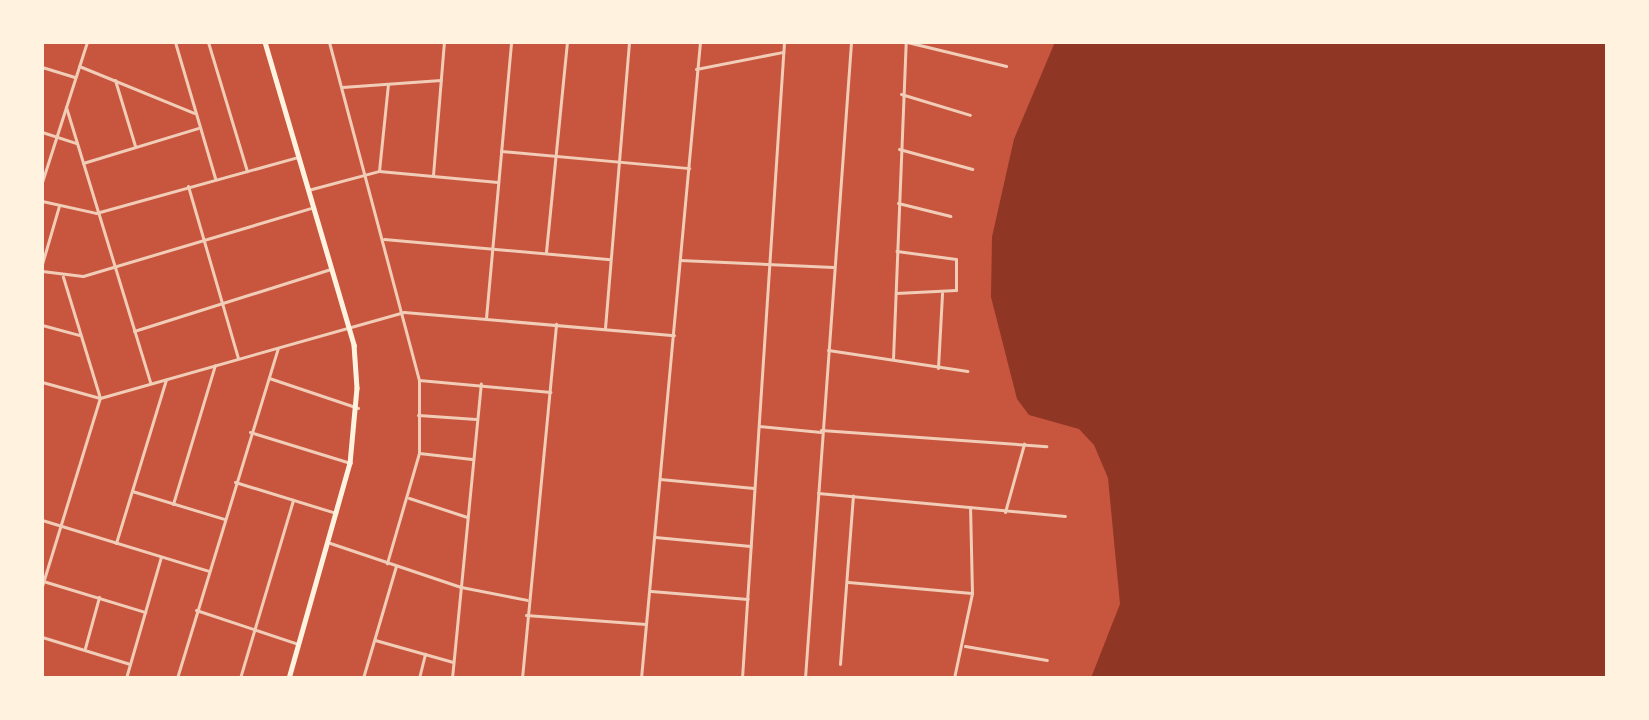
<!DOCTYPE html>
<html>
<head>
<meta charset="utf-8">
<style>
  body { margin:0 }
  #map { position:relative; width:1649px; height:720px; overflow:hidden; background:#c8553d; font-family:"Source Serif 4",serif }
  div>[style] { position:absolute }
  .water>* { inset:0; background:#8f3625 }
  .minor>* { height:3px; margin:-1.5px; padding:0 1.5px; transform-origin:1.5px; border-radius:1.5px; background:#f1ccb7 }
  .secondary>* { height:4.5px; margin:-2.25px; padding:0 2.25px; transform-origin:2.25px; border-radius:2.25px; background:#fff3e0 }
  span { translate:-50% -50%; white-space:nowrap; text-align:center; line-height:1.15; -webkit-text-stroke:4.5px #fff3e0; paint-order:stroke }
  .frame { position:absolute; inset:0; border:44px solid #fff3e0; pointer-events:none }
</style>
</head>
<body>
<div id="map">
  <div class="water">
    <i style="clip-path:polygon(1055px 42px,1607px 42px,1607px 678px,1091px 678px,1120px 604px,1108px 478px,1094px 445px,1079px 429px,1029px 415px,1017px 399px,991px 297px,992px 237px,1014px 139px)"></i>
  </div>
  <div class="minor">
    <i style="left:175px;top:42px;width:142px;rotate:73.6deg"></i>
    <i style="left:208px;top:42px;width:135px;rotate:73.2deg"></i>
    <i style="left:329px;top:42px;width:350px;rotate:75.1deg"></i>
    <i style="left:419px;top:380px;width:73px;rotate:90deg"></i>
    <i style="left:419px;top:453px;width:115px;rotate:106.2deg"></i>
    <i style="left:907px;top:42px;width:102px;rotate:13.6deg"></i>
    <i style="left:79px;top:66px;width:124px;rotate:22.2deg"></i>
    <i style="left:42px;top:67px;width:34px;rotate:17deg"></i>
    <i style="left:696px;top:69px;width:89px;rotate:-11.1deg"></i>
    <i style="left:115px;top:80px;width:69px;rotate:73.1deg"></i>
    <i style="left:342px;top:87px;width:99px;rotate:-4deg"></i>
    <i style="left:901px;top:94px;width:72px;rotate:16.9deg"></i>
    <i style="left:66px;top:107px;width:288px;rotate:73deg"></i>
    <i style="left:42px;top:132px;width:36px;rotate:18deg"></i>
    <i style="left:899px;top:149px;width:76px;rotate:15.3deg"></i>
    <i style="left:501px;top:151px;width:189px;rotate:5.2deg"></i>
    <i style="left:83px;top:163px;width:120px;rotate:-16.9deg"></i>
    <i style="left:379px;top:171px;width:87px;rotate:-84.1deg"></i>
    <i style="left:433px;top:175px;width:133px;rotate:-85.3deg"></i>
    <i style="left:42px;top:182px;width:147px;rotate:-72.2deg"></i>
    <i style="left:188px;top:186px;width:179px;rotate:73.8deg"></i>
    <i style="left:308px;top:190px;width:73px;rotate:-15deg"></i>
    <i style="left:379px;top:171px;width:119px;rotate:5.3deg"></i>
    <i style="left:42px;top:201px;width:55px;rotate:12.5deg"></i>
    <i style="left:96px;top:213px;width:210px;rotate:-15.5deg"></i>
    <i style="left:898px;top:203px;width:54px;rotate:14deg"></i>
    <i style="left:384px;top:239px;width:227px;rotate:5.1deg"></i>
    <i style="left:546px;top:252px;width:211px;rotate:-84.3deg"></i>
    <i style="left:680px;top:260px;width:153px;rotate:2.6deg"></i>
    <i style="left:42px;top:264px;width:60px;rotate:-73.7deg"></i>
    <i style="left:42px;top:271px;width:41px;rotate:7deg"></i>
    <i style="left:83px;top:276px;width:241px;rotate:-16.6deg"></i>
    <i style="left:896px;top:293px;width:60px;rotate:-2.9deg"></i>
    <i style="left:956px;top:290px;width:31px;rotate:-90deg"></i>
    <i style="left:956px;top:259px;width:60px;rotate:-172.3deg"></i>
    <i style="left:486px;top:318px;width:277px;rotate:-84.8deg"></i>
    <i style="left:42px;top:325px;width:39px;rotate:15deg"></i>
    <i style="left:605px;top:328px;width:287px;rotate:-85.2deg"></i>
    <i style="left:134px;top:331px;width:207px;rotate:-17.5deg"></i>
    <i style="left:828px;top:350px;width:141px;rotate:8.6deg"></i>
    <i style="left:893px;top:359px;width:317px;rotate:-87.7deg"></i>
    <i style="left:938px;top:368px;width:75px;rotate:-86.9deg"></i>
    <i style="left:269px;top:378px;width:94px;rotate:18.6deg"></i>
    <i style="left:419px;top:380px;width:132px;rotate:5.2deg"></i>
    <i style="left:42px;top:382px;width:60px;rotate:15.4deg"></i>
    <i style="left:100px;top:398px;width:316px;rotate:-15.8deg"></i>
    <i style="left:404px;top:312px;width:271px;rotate:4.9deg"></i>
    <i style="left:418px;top:415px;width:58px;rotate:3.9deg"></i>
    <i style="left:759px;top:426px;width:62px;rotate:5.5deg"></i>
    <i style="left:821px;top:430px;width:226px;rotate:4.1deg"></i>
    <i style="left:250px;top:432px;width:105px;rotate:17.2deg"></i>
    <i style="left:419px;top:453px;width:53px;rotate:6.5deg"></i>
    <i style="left:660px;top:479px;width:94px;rotate:5.5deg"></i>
    <i style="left:235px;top:482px;width:106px;rotate:17.1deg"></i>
    <i style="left:132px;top:491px;width:96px;rotate:16.9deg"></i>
    <i style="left:818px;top:493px;width:248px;rotate:5.3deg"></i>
    <i style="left:409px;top:498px;width:61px;rotate:18.1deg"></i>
    <i style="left:173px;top:504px;width:145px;rotate:-73.2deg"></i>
    <i style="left:1005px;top:512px;width:71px;rotate:-74.4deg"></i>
    <i style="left:42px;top:520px;width:175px;rotate:17deg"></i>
    <i style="left:655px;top:537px;width:96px;rotate:5.4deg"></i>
    <i style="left:116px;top:543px;width:171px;rotate:-73deg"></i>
    <i style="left:330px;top:543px;width:138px;rotate:18.6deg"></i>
    <i style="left:461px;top:587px;width:67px;rotate:11.1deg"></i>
    <i style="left:43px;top:581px;width:107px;rotate:16.9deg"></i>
    <i style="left:848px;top:582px;width:124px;rotate:5.1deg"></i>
    <i style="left:42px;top:586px;width:197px;rotate:-72.9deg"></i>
    <i style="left:100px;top:398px;width:127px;rotate:-107deg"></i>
    <i style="left:651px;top:591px;width:97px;rotate:4.7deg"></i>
    <i style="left:196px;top:610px;width:108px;rotate:18.4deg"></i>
    <i style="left:526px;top:615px;width:120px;rotate:4.3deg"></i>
    <i style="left:42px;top:637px;width:92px;rotate:17.1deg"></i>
    <i style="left:375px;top:640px;width:81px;rotate:15.8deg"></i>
    <i style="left:965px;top:646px;width:83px;rotate:9.7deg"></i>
    <i style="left:85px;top:648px;width:53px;rotate:-74.6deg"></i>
    <i style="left:840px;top:664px;width:169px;rotate:-85.6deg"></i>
    <i style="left:126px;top:678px;width:126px;rotate:-73.9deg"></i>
    <i style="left:177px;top:678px;width:345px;rotate:-73deg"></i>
    <i style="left:240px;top:678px;width:186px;rotate:-73.4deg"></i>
    <i style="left:363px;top:678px;width:117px;rotate:-73.6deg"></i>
    <i style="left:419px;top:678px;width:25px;rotate:-76deg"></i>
    <i style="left:452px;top:678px;width:296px;rotate:-84.4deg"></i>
    <i style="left:522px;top:678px;width:356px;rotate:-84.5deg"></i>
    <i style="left:641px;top:678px;width:639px;rotate:-84.7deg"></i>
    <i style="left:742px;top:678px;width:637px;rotate:-86.22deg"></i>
    <i style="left:805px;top:678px;width:638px;rotate:-85.86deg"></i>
    <i style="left:954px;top:678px;width:87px;rotate:-78deg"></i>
    <i style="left:972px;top:593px;width:86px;rotate:-91.3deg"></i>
  </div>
  <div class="secondary">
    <i style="left:265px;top:42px;width:316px;rotate:73.6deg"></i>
    <i style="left:354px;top:345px;width:43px;rotate:86deg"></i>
    <i style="left:357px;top:388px;width:75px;rotate:95.3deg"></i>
    <i style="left:350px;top:463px;width:223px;rotate:105.8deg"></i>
  </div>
  <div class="frame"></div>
</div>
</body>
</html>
